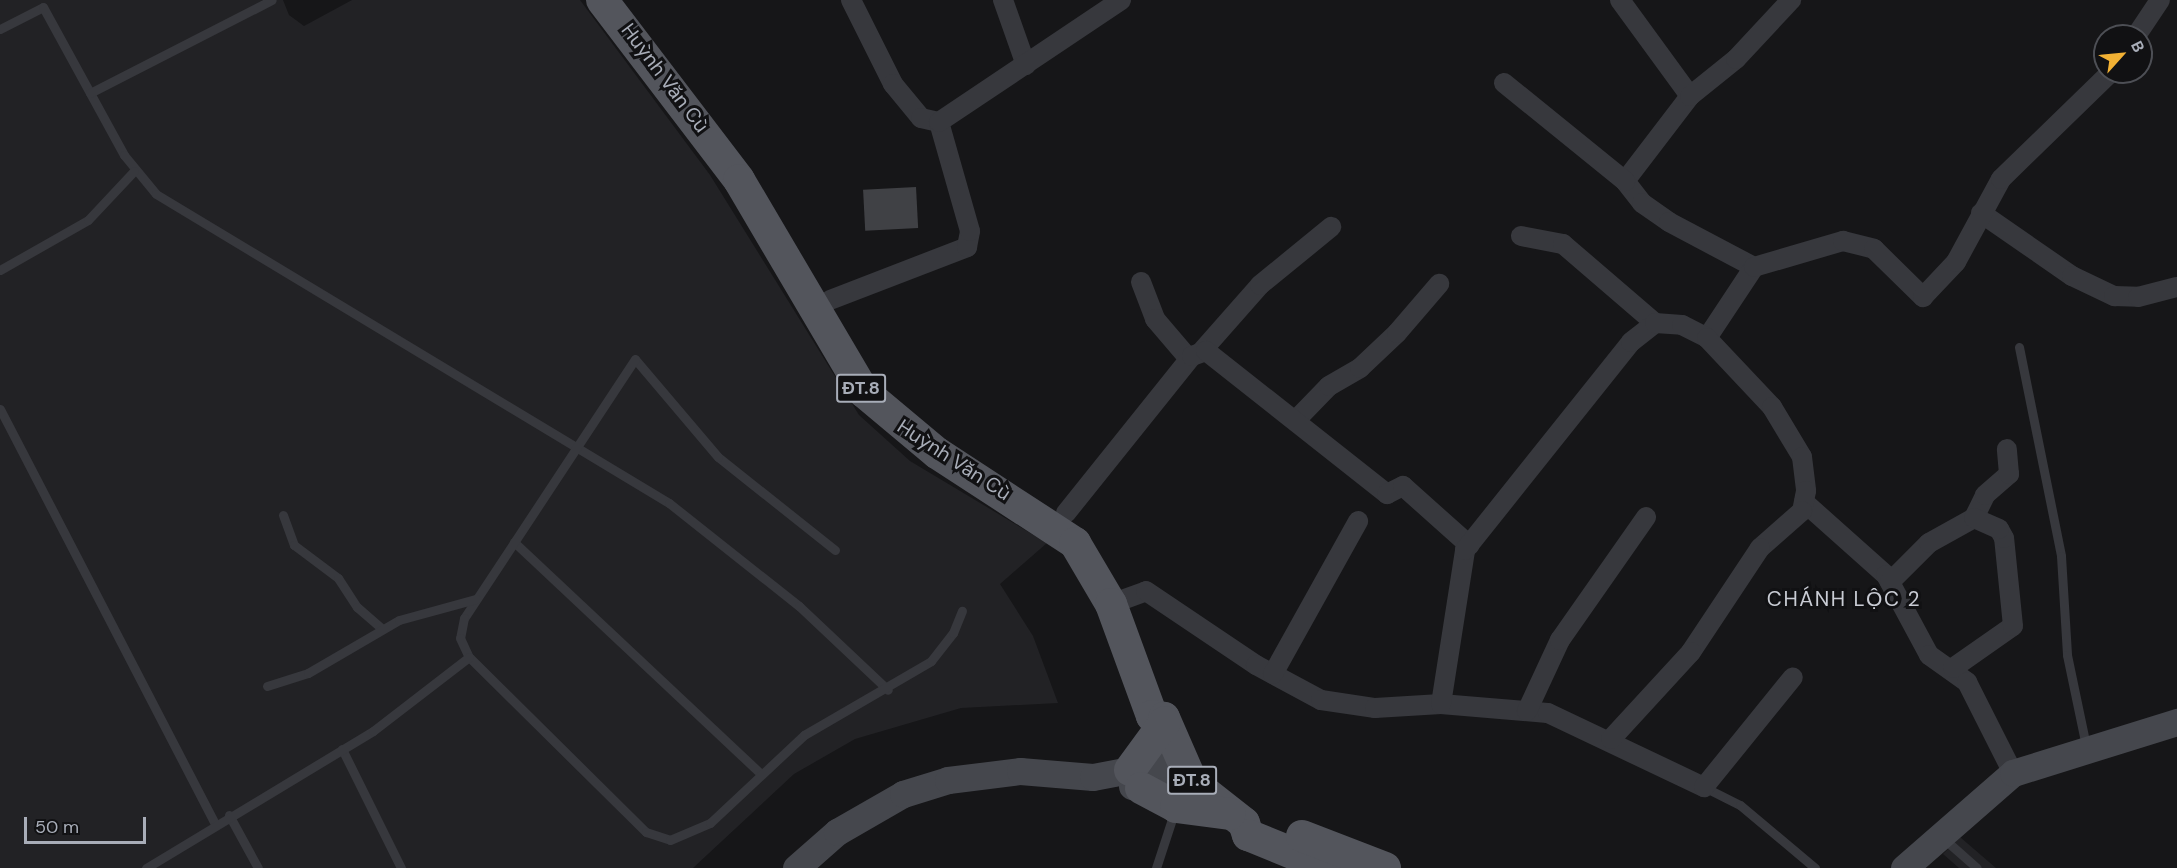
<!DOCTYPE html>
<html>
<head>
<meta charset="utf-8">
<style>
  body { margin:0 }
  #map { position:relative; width:2177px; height:868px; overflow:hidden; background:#161618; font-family:"DM Sans",sans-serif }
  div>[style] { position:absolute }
  .built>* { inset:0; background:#222225 }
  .building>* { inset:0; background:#404145; transform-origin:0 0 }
  .lane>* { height:9px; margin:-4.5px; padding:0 4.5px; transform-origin:4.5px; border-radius:4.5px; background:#37383d }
  .street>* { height:20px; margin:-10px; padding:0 10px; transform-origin:10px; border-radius:10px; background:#37383d }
  .secondary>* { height:27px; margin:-13.5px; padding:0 13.5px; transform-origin:13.5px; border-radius:13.5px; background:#45474d }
  .primary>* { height:32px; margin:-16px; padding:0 16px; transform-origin:16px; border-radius:16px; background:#53555c }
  span { translate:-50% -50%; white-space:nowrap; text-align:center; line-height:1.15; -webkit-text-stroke:6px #111113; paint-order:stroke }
  .shield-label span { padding:2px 4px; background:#111113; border:2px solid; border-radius:4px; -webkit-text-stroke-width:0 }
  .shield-label { font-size:18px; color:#a8adb8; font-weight:700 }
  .street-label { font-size:20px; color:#a8adb8 }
  .neighbourhood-label { font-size:21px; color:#c9ccd4; letter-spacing:1.5px }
  .north { position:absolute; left:2093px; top:24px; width:60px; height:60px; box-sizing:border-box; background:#111113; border:2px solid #4d4f55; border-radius:50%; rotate:63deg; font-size:16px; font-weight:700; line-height:24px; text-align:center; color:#a8adb8 }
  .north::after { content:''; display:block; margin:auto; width:21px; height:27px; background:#f2b134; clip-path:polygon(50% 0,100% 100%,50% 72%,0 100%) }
  .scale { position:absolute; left:24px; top:817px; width:122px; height:27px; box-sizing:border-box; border:3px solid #a8adb8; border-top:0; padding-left:8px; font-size:18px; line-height:21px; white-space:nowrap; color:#a8adb8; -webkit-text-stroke:4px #111113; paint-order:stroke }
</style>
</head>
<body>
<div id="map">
  <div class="built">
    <i style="clip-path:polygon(0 0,283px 0,289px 15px,304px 26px,352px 0,580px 0,710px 175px,859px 415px,910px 461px,1047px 543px,1000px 584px,1033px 636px,1058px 703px,961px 708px,855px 739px,794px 774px,693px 868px,0 868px)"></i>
    <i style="clip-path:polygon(1960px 837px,1996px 868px,1959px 868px,1943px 854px)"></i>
  </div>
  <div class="building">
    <i style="left:916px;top:187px;width:41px;height:53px;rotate:87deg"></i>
  </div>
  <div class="lane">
    <i style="left:0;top:29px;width:48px;rotate:-27.1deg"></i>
    <i style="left:43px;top:7px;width:169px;rotate:61.3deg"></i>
    <i style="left:124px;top:155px;width:50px;rotate:50.6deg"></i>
    <i style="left:156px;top:194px;width:599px;rotate:31.06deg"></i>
    <i style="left:669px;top:503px;width:166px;rotate:38.4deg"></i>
    <i style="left:799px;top:606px;width:122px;rotate:43.3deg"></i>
    <i style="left:90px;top:93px;width:204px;rotate:-27.1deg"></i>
    <i style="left:0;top:270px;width:101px;rotate:-29.6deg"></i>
    <i style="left:88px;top:220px;width:67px;rotate:-46.8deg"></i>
    <i style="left:2019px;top:347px;width:213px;rotate:78.6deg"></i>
    <i style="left:2061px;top:556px;width:99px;rotate:86.5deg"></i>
    <i style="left:2067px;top:655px;width:93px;rotate:78.2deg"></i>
    <i style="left:0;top:409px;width:467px;rotate:62.6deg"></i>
    <i style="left:283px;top:515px;width:32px;rotate:70deg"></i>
    <i style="left:294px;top:545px;width:55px;rotate:36.9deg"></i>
    <i style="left:338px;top:578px;width:35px;rotate:57deg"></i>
    <i style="left:357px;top:607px;width:33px;rotate:41deg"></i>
    <i style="left:514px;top:542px;width:337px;rotate:43.2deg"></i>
    <i style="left:835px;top:550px;width:149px;rotate:-141.5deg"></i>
    <i style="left:718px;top:457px;width:128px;rotate:-130.3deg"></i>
    <i style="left:635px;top:359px;width:310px;rotate:123.4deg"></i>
    <i style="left:464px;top:618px;width:20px;rotate:101deg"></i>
    <i style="left:460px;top:638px;width:21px;rotate:65deg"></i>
    <i style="left:469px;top:657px;width:249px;rotate:44.7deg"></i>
    <i style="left:646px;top:832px;width:25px;rotate:18deg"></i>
    <i style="left:670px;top:840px;width:43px;rotate:-23deg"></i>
    <i style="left:710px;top:823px;width:129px;rotate:-43.1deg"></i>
    <i style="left:804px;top:735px;width:147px;rotate:-30.2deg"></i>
    <i style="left:931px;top:661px;width:36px;rotate:-52deg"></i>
    <i style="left:953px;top:633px;width:24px;rotate:-68deg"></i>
    <i style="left:267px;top:686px;width:43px;rotate:-17.6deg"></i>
    <i style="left:308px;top:673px;width:105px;rotate:-30.2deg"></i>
    <i style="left:399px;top:620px;width:80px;rotate:-15.3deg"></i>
    <i style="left:342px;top:749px;width:133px;rotate:63.6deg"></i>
    <i style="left:1704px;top:787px;width:40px;rotate:26.6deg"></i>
    <i style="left:1740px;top:805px;width:98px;rotate:40deg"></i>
    <i style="left:229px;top:815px;width:60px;rotate:61.3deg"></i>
    <i style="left:1943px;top:838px;width:45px;rotate:41.4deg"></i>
    <i style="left:146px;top:868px;width:265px;rotate:-31.1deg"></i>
    <i style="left:373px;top:731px;width:121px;rotate:-37.6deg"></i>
    <i style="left:1156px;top:868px;width:61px;rotate:-71.9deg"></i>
  </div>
  <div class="street">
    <i style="left:851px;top:0;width:94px;rotate:63.4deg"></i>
    <i style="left:893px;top:84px;width:44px;rotate:50.5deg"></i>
    <i style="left:921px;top:118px;width:18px;rotate:13deg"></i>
    <i style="left:1003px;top:0;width:69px;rotate:70.5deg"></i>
    <i style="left:1620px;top:0;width:119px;rotate:53.9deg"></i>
    <i style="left:1690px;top:96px;width:107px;rotate:127.4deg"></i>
    <i style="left:1625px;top:181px;width:28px;rotate:52deg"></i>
    <i style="left:1642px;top:203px;width:33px;rotate:35deg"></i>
    <i style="left:1669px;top:222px;width:96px;rotate:27.9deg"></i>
    <i style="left:2136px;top:36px;width:43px;rotate:-56.3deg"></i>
    <i style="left:1504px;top:83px;width:156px;rotate:39deg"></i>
    <i style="left:1690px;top:96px;width:59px;rotate:-38.8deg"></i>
    <i style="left:1736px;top:59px;width:81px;rotate:-47deg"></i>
    <i style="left:1981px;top:213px;width:111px;rotate:34.7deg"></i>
    <i style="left:2072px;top:276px;width:47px;rotate:25.5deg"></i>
    <i style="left:2114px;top:296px;width:24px;rotate:2deg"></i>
    <i style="left:2138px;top:297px;width:40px;rotate:-14.4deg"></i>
    <i style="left:1521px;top:236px;width:43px;rotate:10.8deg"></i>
    <i style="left:1563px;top:244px;width:121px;rotate:40.7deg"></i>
    <i style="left:1141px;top:282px;width:40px;rotate:69deg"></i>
    <i style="left:1155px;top:319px;width:52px;rotate:49.6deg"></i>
    <i style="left:830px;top:300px;width:147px;rotate:-21.1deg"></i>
    <i style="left:967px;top:247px;width:16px;rotate:-79deg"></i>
    <i style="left:970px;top:231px;width:113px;rotate:-105.9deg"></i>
    <i style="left:939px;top:122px;width:219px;rotate:-33.8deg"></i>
    <i style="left:1707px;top:338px;width:85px;rotate:-56.5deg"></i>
    <i style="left:1754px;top:267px;width:93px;rotate:-16.3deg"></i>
    <i style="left:1843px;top:241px;width:32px;rotate:14deg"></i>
    <i style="left:1874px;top:249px;width:69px;rotate:44.4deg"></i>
    <i style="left:1923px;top:297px;width:48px;rotate:-46.7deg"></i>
    <i style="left:1956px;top:262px;width:94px;rotate:-61.5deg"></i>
    <i style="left:2001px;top:179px;width:153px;rotate:-44.2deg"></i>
    <i style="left:1201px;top:352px;width:89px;rotate:-48.6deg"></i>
    <i style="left:1260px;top:285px;width:92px;rotate:-39.2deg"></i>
    <i style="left:1296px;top:420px;width:47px;rotate:-45.9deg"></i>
    <i style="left:1329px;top:386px;width:36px;rotate:-30deg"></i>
    <i style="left:1360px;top:368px;width:51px;rotate:-43.4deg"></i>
    <i style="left:1397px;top:333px;width:65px;rotate:-49.4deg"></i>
    <i style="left:1804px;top:502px;width:110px;rotate:41.7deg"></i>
    <i style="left:1886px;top:575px;width:91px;rotate:61.7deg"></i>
    <i style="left:1929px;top:655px;width:47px;rotate:35.4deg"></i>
    <i style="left:1967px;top:682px;width:102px;rotate:63.2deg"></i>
    <i style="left:1066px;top:513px;width:201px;rotate:-51.3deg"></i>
    <i style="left:1192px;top:356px;width:15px;rotate:-20deg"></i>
    <i style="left:1206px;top:351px;width:231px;rotate:38.3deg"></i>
    <i style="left:1387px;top:494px;width:18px;rotate:-27deg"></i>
    <i style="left:1403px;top:486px;width:89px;rotate:41.8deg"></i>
    <i style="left:1890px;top:582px;width:55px;rotate:-45deg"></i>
    <i style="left:1929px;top:543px;width:51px;rotate:-29.1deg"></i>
    <i style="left:1974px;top:518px;width:25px;rotate:-64deg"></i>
    <i style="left:1985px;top:495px;width:32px;rotate:-41deg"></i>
    <i style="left:2009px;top:474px;width:25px;rotate:-95deg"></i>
    <i style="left:1111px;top:604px;width:37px;rotate:-20deg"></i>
    <i style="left:1146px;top:591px;width:133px;rotate:33.9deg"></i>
    <i style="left:1256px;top:665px;width:74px;rotate:28.3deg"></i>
    <i style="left:1321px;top:700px;width:55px;rotate:8.4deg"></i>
    <i style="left:1375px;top:708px;width:66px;rotate:-3.5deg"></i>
    <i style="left:1441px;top:704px;width:107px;rotate:4.8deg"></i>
    <i style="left:1548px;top:713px;width:173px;rotate:25.4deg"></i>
    <i style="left:1704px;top:787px;width:141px;rotate:-51deg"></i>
    <i style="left:1953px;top:668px;width:73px;rotate:-35deg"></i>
    <i style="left:2013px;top:626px;width:88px;rotate:-95.8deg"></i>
    <i style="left:2004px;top:538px;width:10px;rotate:-119deg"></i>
    <i style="left:1999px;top:529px;width:27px;rotate:-156deg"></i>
    <i style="left:1273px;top:674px;width:175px;rotate:-60.9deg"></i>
    <i style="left:1441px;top:704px;width:156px;rotate:-81.1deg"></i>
    <i style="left:1465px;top:550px;width:266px;rotate:-51.4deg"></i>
    <i style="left:1631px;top:342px;width:31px;rotate:-38deg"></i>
    <i style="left:1655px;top:323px;width:27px;rotate:4deg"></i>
    <i style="left:1682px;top:325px;width:28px;rotate:27deg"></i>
    <i style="left:1707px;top:338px;width:95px;rotate:46.7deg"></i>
    <i style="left:1772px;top:407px;width:58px;rotate:59deg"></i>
    <i style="left:1802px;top:457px;width:34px;rotate:83deg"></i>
    <i style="left:1806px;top:491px;width:20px;rotate:101deg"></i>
    <i style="left:1802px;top:511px;width:56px;rotate:138.6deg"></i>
    <i style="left:1760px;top:548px;width:125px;rotate:123.6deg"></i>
    <i style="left:1691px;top:652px;width:118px;rotate:132.6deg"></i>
    <i style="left:1527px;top:711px;width:78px;rotate:-65.1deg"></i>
    <i style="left:1560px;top:640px;width:150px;rotate:-55deg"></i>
  </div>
  <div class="secondary">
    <i style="left:1132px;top:786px;width:60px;rotate:-3.8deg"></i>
    <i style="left:796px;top:868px;width:55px;rotate:-41.3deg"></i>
    <i style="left:837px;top:832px;width:76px;rotate:-29.9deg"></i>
    <i style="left:903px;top:794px;width:47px;rotate:-17.3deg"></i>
    <i style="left:948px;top:780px;width:73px;rotate:-7.1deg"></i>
    <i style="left:1020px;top:771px;width:73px;rotate:4.7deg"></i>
    <i style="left:1093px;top:777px;width:91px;rotate:-10.8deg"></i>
    <i style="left:1904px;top:868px;width:145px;rotate:-41.1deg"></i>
    <i style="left:2013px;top:773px;width:172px;rotate:-17.3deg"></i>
  </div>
  <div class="primary">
    <i style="left:602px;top:0;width:226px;rotate:52.7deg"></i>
    <i style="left:739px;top:180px;width:246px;rotate:59.5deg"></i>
    <i style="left:864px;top:392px;width:95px;rotate:39.9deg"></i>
    <i style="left:937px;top:453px;width:165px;rotate:33.1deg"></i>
    <i style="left:1075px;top:543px;width:71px;rotate:59.5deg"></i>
    <i style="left:1111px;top:604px;width:119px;rotate:69.9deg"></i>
    <i style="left:1152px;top:716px;width:12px;rotate:9deg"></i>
    <i style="left:1164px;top:718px;width:70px;rotate:66.4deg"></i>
    <i style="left:1192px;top:782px;width:66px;rotate:38.3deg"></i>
    <i style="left:1244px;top:823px;width:13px;rotate:72deg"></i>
    <i style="left:1248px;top:835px;width:87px;rotate:22.2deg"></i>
    <i style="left:1130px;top:770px;width:59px;rotate:-53.9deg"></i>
    <i style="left:1141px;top:788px;width:40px;rotate:28deg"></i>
    <i style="left:1176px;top:807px;width:54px;rotate:7.4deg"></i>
    <i style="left:1302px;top:836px;width:89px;rotate:21.1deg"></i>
  </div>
  <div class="shield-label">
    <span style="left:861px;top:388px">ĐT.8</span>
    <span style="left:1192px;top:780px">ĐT.8</span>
  </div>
  <div class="street-label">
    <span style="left:665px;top:78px;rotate:53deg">Huỳnh Văn Cù</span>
    <span style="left:954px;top:460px;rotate:33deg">Huỳnh Văn Cù</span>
  </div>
  <div class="neighbourhood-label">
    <span style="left:1844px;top:599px">CHÁNH LỘC 2</span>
  </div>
  <div class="north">B</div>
  <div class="scale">50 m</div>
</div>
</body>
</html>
